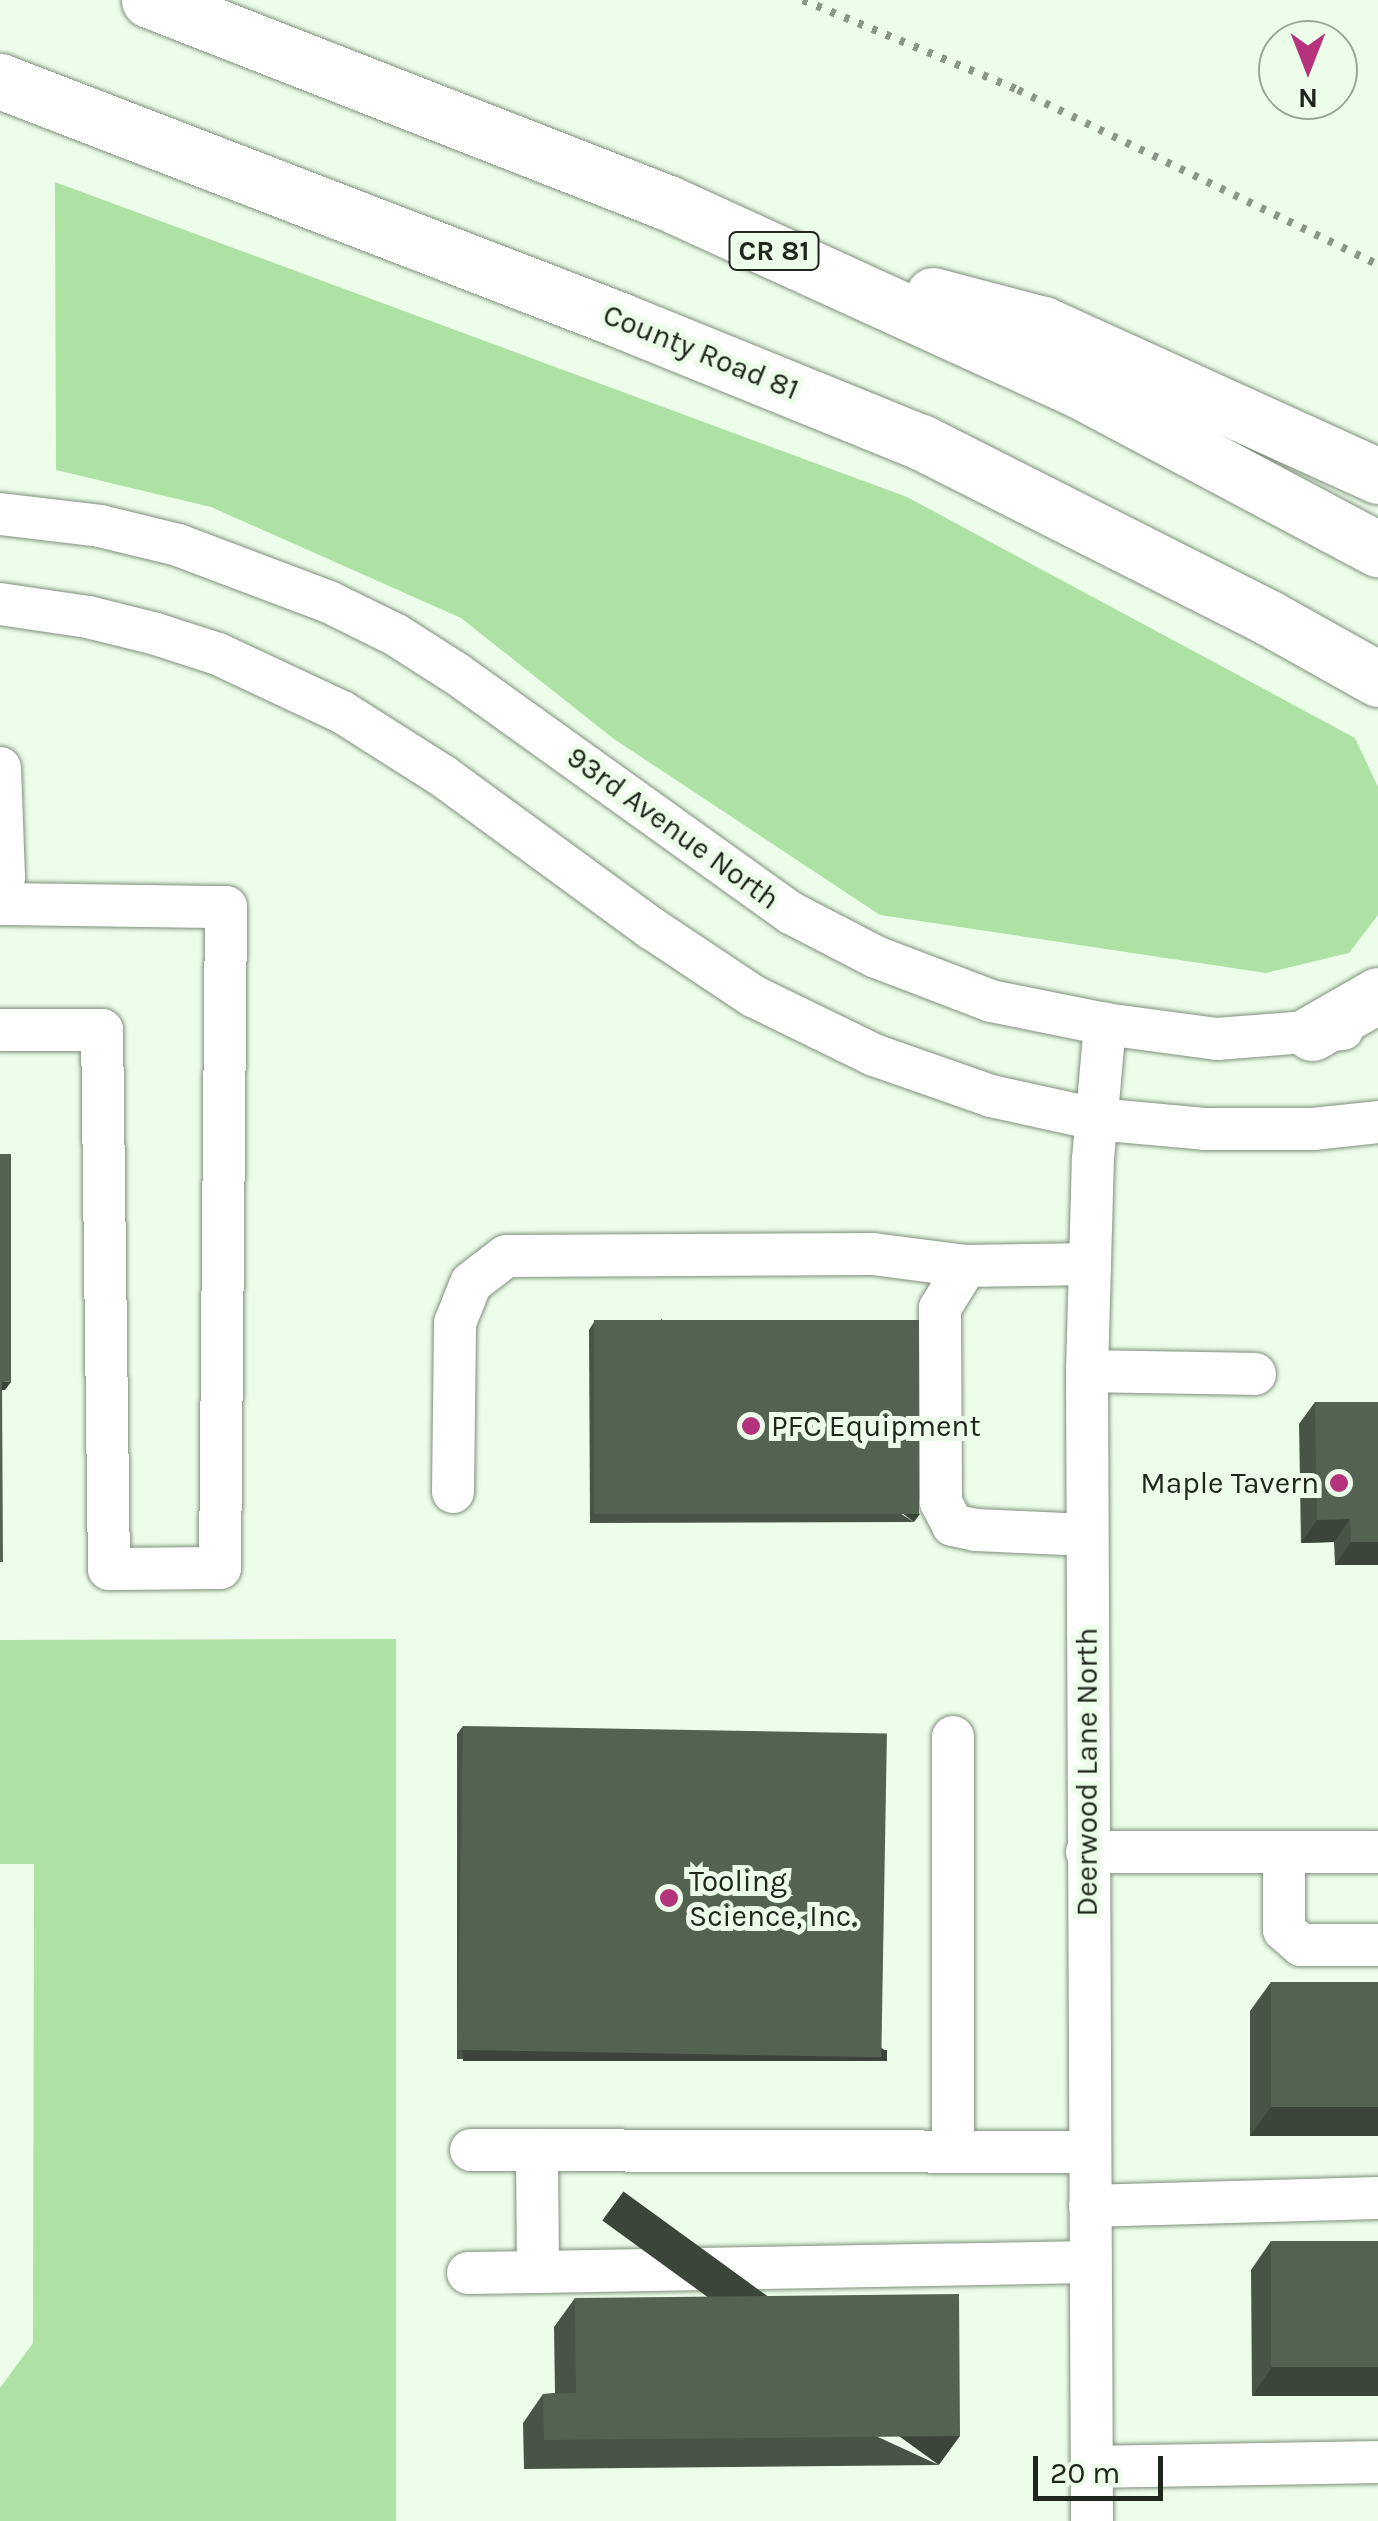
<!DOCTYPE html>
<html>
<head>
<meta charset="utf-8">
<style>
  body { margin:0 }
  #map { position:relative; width:1378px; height:2521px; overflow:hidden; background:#ecfee9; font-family:Karla,sans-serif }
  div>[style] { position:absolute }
  .green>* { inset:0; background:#aee1a4 }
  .roads { filter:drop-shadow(0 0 2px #7f8f7c) drop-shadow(0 0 2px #7f8f7c) }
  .minor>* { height:42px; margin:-21px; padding:0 21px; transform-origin:21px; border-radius:21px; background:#fff }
  .highway>* { height:55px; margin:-27.5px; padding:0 27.5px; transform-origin:27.5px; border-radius:27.5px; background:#fff }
  .rail>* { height:8px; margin-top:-4px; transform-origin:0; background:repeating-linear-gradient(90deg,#8a9687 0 5px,transparent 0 15px) }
  .wall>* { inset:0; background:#485546 }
  .shaded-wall>* { inset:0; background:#3b4539; transform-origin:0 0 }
  .building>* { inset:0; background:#546351; transform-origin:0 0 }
  .dots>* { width:28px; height:28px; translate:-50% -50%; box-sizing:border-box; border:5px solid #ecfee9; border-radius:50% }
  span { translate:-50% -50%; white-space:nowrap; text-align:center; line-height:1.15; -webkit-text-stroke:10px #ecfee9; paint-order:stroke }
  .shield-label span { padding:2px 8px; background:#ecfee9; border:2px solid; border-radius:8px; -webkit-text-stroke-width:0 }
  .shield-label { font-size:28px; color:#20261e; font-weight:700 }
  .street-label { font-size:30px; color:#20261e }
  .poi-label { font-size:30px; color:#20261e }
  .left { translate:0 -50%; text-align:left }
  .right { translate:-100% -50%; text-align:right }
  .north { position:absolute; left:1258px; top:20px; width:100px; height:100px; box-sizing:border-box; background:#ecfee9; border:2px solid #9aa898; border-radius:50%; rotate:180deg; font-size:28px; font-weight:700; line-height:40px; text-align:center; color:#20261e }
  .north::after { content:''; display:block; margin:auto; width:35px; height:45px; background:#b5337c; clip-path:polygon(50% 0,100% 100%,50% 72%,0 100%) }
  .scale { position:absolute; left:1033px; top:2456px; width:130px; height:45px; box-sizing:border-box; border:5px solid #20261e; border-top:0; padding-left:12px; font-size:30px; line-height:35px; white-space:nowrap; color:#20261e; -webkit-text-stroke:8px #ecfee9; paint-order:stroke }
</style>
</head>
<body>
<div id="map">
  <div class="green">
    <i style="clip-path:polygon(55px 182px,907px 497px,1355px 738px,1378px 787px,1378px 915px,1349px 953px,1266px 973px,880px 915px,614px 739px,461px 618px,211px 507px,56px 470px)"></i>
    <i style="clip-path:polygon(396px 1639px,396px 2521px,0 2521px,0 2388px,33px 2343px,34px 1864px,0 1864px,0 1640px)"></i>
  </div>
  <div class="roads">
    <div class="minor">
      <i style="left:0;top:514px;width:101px;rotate:6.8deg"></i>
      <i style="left:100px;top:526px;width:80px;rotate:13.7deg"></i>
      <i style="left:178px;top:545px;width:161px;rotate:20.7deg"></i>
      <i style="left:329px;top:602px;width:75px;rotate:26.2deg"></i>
      <i style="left:396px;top:635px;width:72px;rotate:32.6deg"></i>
      <i style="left:457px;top:674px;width:411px;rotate:35.6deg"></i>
      <i style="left:791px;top:913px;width:96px;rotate:27.4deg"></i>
      <i style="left:876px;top:957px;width:123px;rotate:20.9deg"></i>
      <i style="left:991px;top:1001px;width:116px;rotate:11.4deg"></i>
      <i style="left:1105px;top:1024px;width:113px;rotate:7.6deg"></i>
      <i style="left:1217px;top:1039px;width:126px;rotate:-4.5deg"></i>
      <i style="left:0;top:604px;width:89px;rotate:8.4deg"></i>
      <i style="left:88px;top:617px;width:70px;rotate:14deg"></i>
      <i style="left:156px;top:634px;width:65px;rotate:17.9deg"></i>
      <i style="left:218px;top:654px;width:137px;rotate:25.1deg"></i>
      <i style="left:342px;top:712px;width:120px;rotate:32.4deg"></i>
      <i style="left:443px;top:776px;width:258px;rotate:36.2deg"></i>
      <i style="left:651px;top:928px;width:123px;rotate:33.7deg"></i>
      <i style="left:753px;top:996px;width:135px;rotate:26deg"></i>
      <i style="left:874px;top:1055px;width:124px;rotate:19.3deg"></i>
      <i style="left:991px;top:1096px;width:107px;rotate:12.4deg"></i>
      <i style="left:1096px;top:1119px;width:109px;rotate:5.2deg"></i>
      <i style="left:1205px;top:1129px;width:108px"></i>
      <i style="left:1313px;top:1129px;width:65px;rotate:-6.1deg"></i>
      <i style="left:0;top:768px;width:109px;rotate:87.9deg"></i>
      <i style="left:4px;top:877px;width:21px;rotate:101deg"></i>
      <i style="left:0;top:904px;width:226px;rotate:0.8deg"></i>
      <i style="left:226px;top:907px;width:661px;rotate:90.52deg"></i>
      <i style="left:220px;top:1568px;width:111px;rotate:179.5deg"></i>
      <i style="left:109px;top:1569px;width:539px;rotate:-90.74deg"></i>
      <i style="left:102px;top:1030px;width:102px;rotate:180deg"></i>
      <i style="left:1087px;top:1371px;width:168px;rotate:1deg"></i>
      <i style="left:453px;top:1492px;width:169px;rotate:-89.3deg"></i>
      <i style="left:455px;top:1323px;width:43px;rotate:-68.2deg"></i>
      <i style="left:471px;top:1283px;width:44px;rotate:-37.6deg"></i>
      <i style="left:506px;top:1256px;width:367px;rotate:-0.3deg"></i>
      <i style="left:873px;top:1254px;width:94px;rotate:7.4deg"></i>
      <i style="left:1087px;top:1535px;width:111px;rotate:-177.4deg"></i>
      <i style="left:976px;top:1530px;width:24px;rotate:-168deg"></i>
      <i style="left:953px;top:1525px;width:26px;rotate:-118deg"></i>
      <i style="left:941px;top:1502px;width:194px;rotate:-90.3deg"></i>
      <i style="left:940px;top:1308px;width:49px;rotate:-58.2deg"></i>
      <i style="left:966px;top:1266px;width:124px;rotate:-0.9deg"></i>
      <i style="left:953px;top:1737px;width:415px;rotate:90deg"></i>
      <i style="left:1087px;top:1852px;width:291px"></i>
      <i style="left:1284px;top:1852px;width:78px;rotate:90deg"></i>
      <i style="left:1284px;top:1930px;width:23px;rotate:41deg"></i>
      <i style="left:1301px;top:1945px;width:77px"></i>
      <i style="left:471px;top:2150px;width:618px;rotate:0.19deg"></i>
      <i style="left:1090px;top:2206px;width:288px;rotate:-1.6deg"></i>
      <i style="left:538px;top:2272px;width:552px;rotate:-1.04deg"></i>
      <i style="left:468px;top:2273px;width:70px;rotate:-0.8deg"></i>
      <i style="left:538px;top:2272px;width:122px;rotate:-90.5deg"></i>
      <i style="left:1092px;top:2467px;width:286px;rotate:-1deg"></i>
      <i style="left:1092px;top:2521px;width:1150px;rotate:-90.25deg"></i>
      <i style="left:1087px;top:1371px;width:212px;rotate:-88.4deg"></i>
      <i style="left:1093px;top:1159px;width:136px;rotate:-84.9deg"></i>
    </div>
    <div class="highway">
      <i style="left:149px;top:0;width:557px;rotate:21.36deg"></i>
      <i style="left:668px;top:203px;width:457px;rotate:24.5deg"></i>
      <i style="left:1084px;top:393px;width:333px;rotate:28deg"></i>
      <i style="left:0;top:81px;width:664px;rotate:21.08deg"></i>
      <i style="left:620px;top:320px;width:325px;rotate:22.1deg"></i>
      <i style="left:921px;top:442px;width:390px;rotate:26.8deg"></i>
      <i style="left:1269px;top:618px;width:125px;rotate:29.2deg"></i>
      <i style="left:933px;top:295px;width:114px;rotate:14.8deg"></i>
      <i style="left:1043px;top:324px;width:368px;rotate:24.4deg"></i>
      <i style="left:1312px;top:1033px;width:76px;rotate:-29.9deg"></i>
    </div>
  </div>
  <div class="rail">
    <i style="left:803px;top:0;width:233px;rotate:22.7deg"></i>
    <i style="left:1018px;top:90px;width:400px;rotate:25.9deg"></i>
  </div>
  <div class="wall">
    <i style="clip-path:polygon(594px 1322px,914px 1522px,590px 1523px,589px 1330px)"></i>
    <i style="clip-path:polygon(1315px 1402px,1378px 1565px,1335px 1565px,1334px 1542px,1301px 1543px,1299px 1424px)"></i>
    <i style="clip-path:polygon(463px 1726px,887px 2052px,882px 2060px,457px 2059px,457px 1734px)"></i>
    <i style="clip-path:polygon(1271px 1982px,1378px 1982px,1378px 2136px,1250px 2136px,1250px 2011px)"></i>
    <i style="clip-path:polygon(1271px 2241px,1378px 2241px,1252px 2396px,1251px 2270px)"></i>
    <i style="clip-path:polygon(575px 2298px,939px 2465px,524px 2469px,523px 2423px,543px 2394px,555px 2393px,554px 2327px)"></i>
  </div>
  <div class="shaded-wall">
    <i style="clip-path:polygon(2px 1381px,11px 1382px,5px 1390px,0 1390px)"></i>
    <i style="left:920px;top:1514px;width:10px;height:324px;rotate:127deg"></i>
    <i style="clip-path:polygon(1350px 1519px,1334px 1542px,1301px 1543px,1317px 1520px)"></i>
    <i style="clip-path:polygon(1351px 1542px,1378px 1542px,1378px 1565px,1335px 1565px)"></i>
    <i style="left:463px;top:2050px;width:424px;height:11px"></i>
    <i style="clip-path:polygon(1271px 2107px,1378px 2107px,1378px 2136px,1250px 2136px)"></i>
    <i style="clip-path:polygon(1272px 2367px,1378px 2367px,1378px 2396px,1252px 2396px)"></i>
    <i style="left:960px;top:2436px;width:36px;height:416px;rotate:126deg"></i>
  </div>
  <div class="building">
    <i style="clip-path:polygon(0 1154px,11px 1154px,11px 1382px,2px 1381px,3px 1562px,0 1562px)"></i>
    <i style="left:919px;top:1320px;width:194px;height:325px;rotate:90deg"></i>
    <i style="clip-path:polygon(1315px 1402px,1378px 1402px,1378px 1542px,1351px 1542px,1350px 1519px,1317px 1520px)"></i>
    <i style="left:463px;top:1726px;width:424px;height:324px;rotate:1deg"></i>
    <i style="left:1271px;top:1982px;width:107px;height:125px"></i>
    <i style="left:1271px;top:2241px;width:107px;height:126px"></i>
    <i style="clip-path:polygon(959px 2294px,960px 2436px,544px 2440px,543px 2394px,576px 2393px,575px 2298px)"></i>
  </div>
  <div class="dots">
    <i style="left:751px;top:1426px;background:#b5337c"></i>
    <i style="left:1339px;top:1483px;background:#b5337c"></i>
    <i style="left:669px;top:1898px;background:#b5337c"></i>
  </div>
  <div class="shield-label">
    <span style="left:774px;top:251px">CR 81</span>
  </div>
  <div class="street-label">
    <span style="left:701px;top:352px;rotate:22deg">County Road 81</span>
    <span style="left:673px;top:828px;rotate:36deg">93rd Avenue North</span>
    <span style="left:1087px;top:1772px;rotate:-90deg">Deerwood Lane North</span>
  </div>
  <div class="poi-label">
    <span class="left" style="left:771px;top:1426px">PFC Equipment</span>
    <span class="right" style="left:1319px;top:1483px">Maple Tavern</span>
    <span class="left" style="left:689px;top:1898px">Tooling<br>Science, Inc.</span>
  </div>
  <div class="north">N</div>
  <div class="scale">20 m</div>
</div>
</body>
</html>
